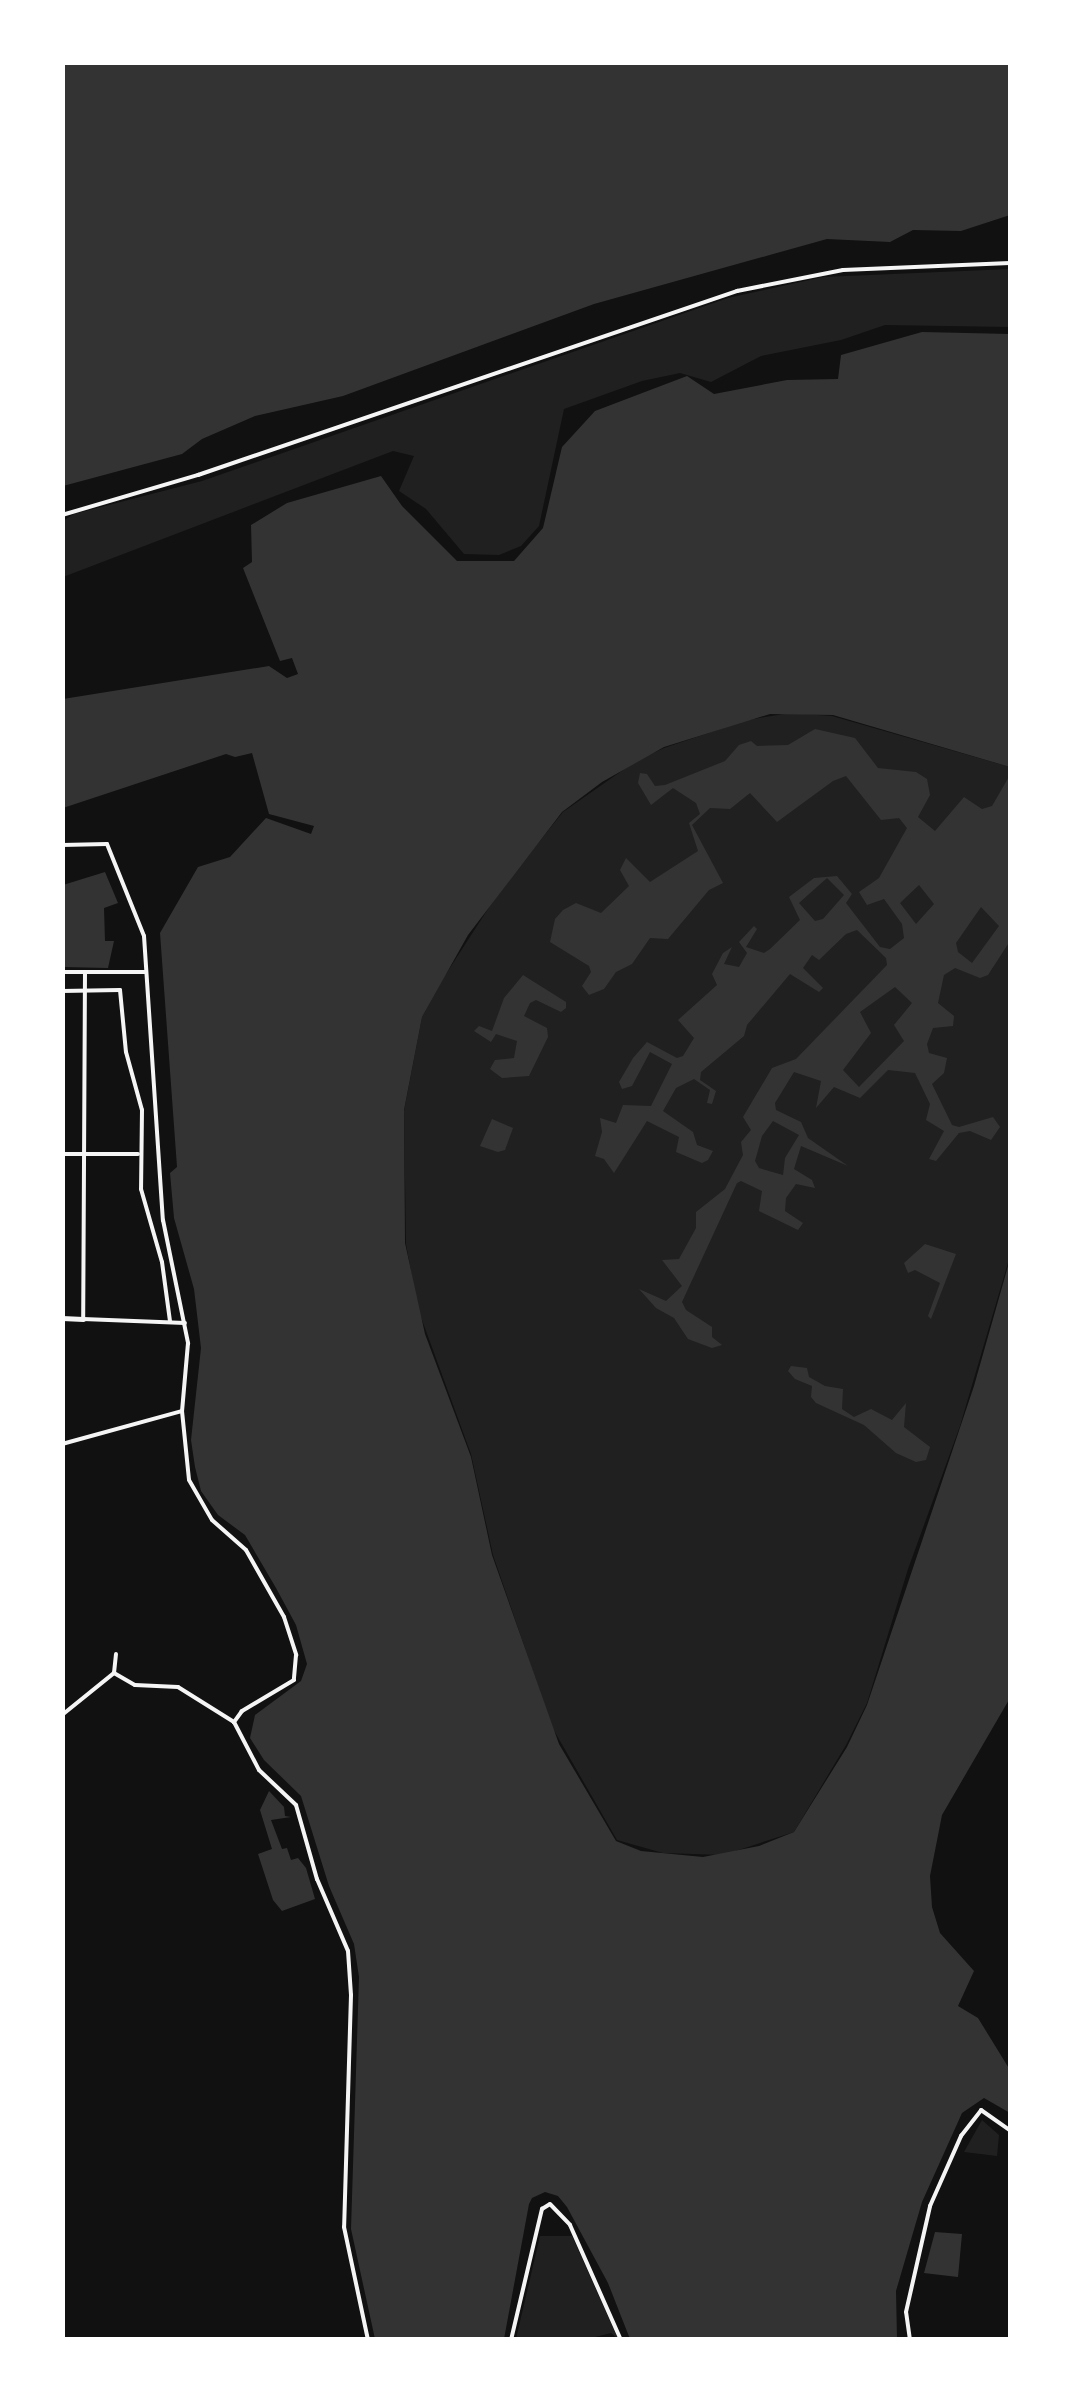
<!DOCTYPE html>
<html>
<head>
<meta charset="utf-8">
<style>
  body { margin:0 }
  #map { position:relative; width:1073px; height:2402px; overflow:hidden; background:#111; font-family:Inter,sans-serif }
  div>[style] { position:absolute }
  .green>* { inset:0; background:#202020 }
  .water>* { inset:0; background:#333 }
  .minor>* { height:4px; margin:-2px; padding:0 2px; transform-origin:2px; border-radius:2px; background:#f5f5f5 }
  .tertiary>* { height:5px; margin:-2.5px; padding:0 2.5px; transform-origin:2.5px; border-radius:2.5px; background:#f5f5f5 }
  span { translate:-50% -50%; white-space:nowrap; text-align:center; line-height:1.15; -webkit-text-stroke:9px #fff; paint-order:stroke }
  .frame { position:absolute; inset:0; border:65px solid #fff; pointer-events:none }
</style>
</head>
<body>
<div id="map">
  <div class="green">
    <i style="clip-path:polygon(1010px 269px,1010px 327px,885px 325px,841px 340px,761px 356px,711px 382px,680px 373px,642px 381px,564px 409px,539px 526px,521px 546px,499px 555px,464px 554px,426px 509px,399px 491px,414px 456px,393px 451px,63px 577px,63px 521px,74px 514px,202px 481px,728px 298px,823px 277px)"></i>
    <i style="clip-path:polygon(790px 713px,832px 716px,1010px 767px,1010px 1256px,960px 1426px,908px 1569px,867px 1703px,846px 1745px,794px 1832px,723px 1855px,663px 1853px,617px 1840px,552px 1727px,493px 1555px,471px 1454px,418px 1309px,406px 1244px,404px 1111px,422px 1017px,444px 977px,499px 892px,563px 812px,636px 761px,664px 748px,747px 720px)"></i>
    <i style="clip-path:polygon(982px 2120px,999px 2135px,997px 2156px,964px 2152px)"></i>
    <i style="clip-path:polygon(540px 2236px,572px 2236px,618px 2339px,611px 2333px,587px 2339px,516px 2339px)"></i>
  </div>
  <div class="water">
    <i style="clip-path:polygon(63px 62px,1010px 63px,1010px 215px,961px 231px,913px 230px,890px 242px,827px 239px,594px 304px,343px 396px,255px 416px,202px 439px,182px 454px,63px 486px)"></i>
    <i style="clip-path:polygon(922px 332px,1010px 334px,1010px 767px,833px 715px,770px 714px,664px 747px,602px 782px,562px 812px,468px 935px,422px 1017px,404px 1110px,405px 1243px,425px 1334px,471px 1457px,492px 1555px,559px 1744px,616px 1841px,641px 1851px,703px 1857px,759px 1846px,794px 1832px,847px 1747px,867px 1705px,974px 1386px,1010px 1259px,1010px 1698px,942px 1815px,930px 1876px,932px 1907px,940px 1933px,974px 1971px,958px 2006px,978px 2018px,1010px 2070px,1010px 2113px,984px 2098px,962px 2113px,922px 2202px,896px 2291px,897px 2339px,630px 2339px,608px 2283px,567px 2207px,558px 2196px,545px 2192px,532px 2198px,529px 2204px,504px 2339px,375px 2339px,351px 2229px,359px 1977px,354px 1944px,329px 1886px,301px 1796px,264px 1760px,250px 1738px,255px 1715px,301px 1681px,307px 1664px,296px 1625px,276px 1588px,245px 1535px,218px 1515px,201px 1491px,195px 1467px,191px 1440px,201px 1348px,194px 1289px,174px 1218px,170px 1173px,177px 1167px,160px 933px,198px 867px,230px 857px,266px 818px,311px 834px,314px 826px,269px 814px,252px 753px,235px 757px,226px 754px,63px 808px,63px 699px,269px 666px,287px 678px,298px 674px,292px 658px,280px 661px,243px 568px,252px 562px,251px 525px,287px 503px,381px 476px,402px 506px,457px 561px,514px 561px,543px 528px,562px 447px,595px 411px,687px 376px,714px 394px,787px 380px,838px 379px,841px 355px)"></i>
    <i style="clip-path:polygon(evenodd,815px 729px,855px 738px,878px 768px,916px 772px,927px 779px,930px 795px,918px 817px,935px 831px,964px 797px,982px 809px,992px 806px,1010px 775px,1010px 941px,988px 975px,980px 978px,955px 968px,944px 975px,938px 1003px,954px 1016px,953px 1026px,933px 1028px,927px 1044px,929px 1053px,947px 1058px,944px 1073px,932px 1084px,952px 1125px,959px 1127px,993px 1117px,1000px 1127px,991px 1140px,970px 1131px,959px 1133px,936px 1161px,929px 1159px,944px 1131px,926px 1120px,930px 1104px,915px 1073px,888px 1070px,860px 1098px,834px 1087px,816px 1108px,821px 1081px,794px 1072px,775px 1103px,776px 1110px,801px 1122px,808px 1138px,848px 1166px,801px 1146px,794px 1169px,812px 1180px,815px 1188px,796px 1184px,786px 1198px,785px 1211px,803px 1223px,798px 1230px,759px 1211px,762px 1191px,741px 1181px,737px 1183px,682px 1302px,686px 1310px,712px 1327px,712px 1337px,722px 1345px,712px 1348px,688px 1339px,674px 1318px,656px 1308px,639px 1289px,666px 1301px,682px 1286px,662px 1260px,679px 1259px,696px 1228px,696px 1212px,725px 1189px,743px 1155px,741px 1142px,751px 1130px,743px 1117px,772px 1068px,796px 1059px,887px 965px,886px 958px,857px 930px,846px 934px,819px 960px,812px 955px,803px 968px,823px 988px,819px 992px,790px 974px,747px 1025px,744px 1036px,701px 1072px,700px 1080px,716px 1091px,712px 1104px,707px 1103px,710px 1090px,694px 1079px,676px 1088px,663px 1111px,693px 1132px,697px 1145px,713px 1151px,708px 1160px,702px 1163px,676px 1152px,679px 1137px,647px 1121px,614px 1173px,604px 1159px,595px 1156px,602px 1132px,600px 1118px,616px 1123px,623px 1105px,651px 1106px,672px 1064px,650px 1052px,632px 1086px,622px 1089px,619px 1082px,633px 1058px,647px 1042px,677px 1058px,683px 1056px,694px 1038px,678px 1020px,717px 985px,712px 974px,723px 953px,732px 947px,724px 964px,739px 967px,747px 953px,739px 942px,754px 926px,757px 929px,746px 947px,764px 953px,770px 949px,800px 920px,789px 897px,814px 878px,837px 876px,852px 894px,846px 903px,880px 947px,890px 949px,904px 938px,902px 924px,884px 899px,867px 905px,859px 892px,879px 878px,907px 828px,899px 818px,881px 820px,846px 776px,833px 781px,777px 822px,750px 793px,730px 809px,710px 808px,692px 825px,723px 883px,709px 890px,668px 939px,650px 938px,632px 964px,616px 972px,604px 989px,589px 995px,582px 986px,591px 972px,589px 966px,550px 942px,555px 919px,563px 910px,576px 903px,601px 913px,629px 886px,620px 870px,626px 858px,650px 882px,698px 851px,689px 823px,700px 814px,696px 803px,673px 788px,651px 805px,638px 783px,640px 773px,647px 774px,655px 786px,665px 785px,725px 761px,739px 745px,751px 741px,757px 746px,788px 745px,815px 729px,827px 878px,844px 895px,823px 919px,815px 921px,799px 903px,827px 878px,815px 729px,919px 885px,934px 904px,916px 924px,900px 903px,919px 885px,815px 729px,981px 907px,999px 926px,972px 963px,958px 952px,956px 943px,981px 907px,815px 729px,895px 987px,912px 1003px,894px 1025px,904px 1041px,859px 1087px,843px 1070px,871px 1033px,860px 1012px,895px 987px,815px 729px,773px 1121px,799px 1135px,785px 1158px,783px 1175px,759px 1168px,755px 1161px,762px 1136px,773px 1121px)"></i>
    <i style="clip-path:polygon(105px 872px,118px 903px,104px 908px,105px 941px,114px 941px,108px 968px,63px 967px,63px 885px)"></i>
    <i style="clip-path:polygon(523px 975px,566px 1002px,566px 1008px,561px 1012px,536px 1000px,530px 1003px,524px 1016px,547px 1028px,548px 1037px,529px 1076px,502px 1078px,490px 1069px,495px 1060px,514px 1058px,517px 1041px,496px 1034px,491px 1042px,474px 1031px,479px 1026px,492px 1031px,504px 998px)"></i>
    <i style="clip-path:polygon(492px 1119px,513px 1128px,505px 1150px,498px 1152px,480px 1146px)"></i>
    <i style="clip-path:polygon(925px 1244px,956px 1254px,931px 1319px,928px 1316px,940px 1283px,915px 1270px,908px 1273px,904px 1263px)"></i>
    <i style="clip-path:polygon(791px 1366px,807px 1368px,809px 1377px,825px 1386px,843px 1389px,842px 1409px,854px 1417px,871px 1409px,892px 1420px,906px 1403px,904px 1427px,930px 1447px,926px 1460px,916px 1462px,896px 1453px,864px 1425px,816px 1403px,811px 1397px,812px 1386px,795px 1379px,788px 1371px)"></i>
    <i style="clip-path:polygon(269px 1791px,284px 1807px,285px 1816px,291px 1817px,271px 1820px,282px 1849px,287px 1848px,291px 1860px,298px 1858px,306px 1868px,315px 1899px,282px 1911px,273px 1900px,258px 1854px,272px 1849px,260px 1810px)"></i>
    <i style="clip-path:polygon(935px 2232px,962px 2234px,958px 2277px,924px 2273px)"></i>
  </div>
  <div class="minor">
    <i style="left:62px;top:515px;width:142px;rotate:-16.4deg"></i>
    <i style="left:198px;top:475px;width:570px;rotate:-18.85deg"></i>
    <i style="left:737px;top:291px;width:108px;rotate:-11.2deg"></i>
    <i style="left:843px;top:270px;width:167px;rotate:-2.4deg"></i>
    <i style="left:62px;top:845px;width:45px;rotate:-1.3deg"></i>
    <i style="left:107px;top:844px;width:99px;rotate:68.1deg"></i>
    <i style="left:144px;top:936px;width:285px;rotate:86.2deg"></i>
    <i style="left:163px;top:1220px;width:126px;rotate:78.5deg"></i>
    <i style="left:188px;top:1343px;width:68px;rotate:95deg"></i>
    <i style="left:182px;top:1411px;width:69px;rotate:84.2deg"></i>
    <i style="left:189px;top:1480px;width:46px;rotate:60.1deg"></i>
    <i style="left:212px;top:1520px;width:45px;rotate:41.4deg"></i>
    <i style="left:246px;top:1550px;width:77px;rotate:60.4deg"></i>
    <i style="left:284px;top:1617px;width:40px;rotate:72deg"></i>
    <i style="left:296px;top:1655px;width:25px;rotate:95deg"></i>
    <i style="left:294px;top:1680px;width:61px;rotate:149.2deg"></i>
    <i style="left:242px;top:1711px;width:14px;rotate:126deg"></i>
    <i style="left:62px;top:972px;width:23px"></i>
    <i style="left:146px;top:972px;width:61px;rotate:180deg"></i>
    <i style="left:85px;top:972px;width:347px;rotate:90.3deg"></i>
    <i style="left:83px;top:1319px;width:102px;rotate:2.2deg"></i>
    <i style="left:62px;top:991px;width:58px;rotate:-1deg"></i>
    <i style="left:120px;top:990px;width:62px;rotate:84.5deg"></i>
    <i style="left:126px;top:1052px;width:60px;rotate:74.6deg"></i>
    <i style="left:142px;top:1110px;width:79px;rotate:90.7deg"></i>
    <i style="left:141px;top:1189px;width:76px;rotate:74deg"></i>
    <i style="left:162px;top:1262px;width:60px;rotate:82.3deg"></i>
    <i style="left:62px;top:1154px;width:76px"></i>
    <i style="left:62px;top:1444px;width:124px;rotate:-15.4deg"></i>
    <i style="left:114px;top:1673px;width:24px;rotate:30deg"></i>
    <i style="left:135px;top:1685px;width:43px;rotate:2.7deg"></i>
    <i style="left:178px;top:1687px;width:66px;rotate:32deg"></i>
    <i style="left:234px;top:1722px;width:54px;rotate:62.5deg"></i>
    <i style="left:259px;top:1770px;width:51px;rotate:43.4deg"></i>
    <i style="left:296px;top:1805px;width:77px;rotate:74.2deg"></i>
    <i style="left:317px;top:1879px;width:78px;rotate:66.7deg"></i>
    <i style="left:348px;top:1951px;width:44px;rotate:86.1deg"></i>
    <i style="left:351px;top:1995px;width:232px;rotate:91.7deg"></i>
    <i style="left:344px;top:2227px;width:116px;rotate:78deg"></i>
    <i style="left:62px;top:1715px;width:67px;rotate:-38.9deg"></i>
    <i style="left:114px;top:1673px;width:19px;rotate:-84deg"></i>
    <i style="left:511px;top:2340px;width:135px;rotate:-76.7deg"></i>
    <i style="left:542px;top:2209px;width:9px;rotate:-32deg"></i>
    <i style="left:550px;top:2204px;width:29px;rotate:46deg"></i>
    <i style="left:570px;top:2225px;width:126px;rotate:66.1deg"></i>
    <i style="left:910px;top:2340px;width:28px;rotate:-98deg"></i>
    <i style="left:906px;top:2312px;width:109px;rotate:-77.2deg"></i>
    <i style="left:930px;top:2206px;width:77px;rotate:-66.1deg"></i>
    <i style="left:961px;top:2136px;width:33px;rotate:-52deg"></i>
    <i style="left:981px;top:2110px;width:35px;rotate:35deg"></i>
  </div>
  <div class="tertiary">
    <i style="left:62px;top:1318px;width:21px;rotate:3deg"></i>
  </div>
  <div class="frame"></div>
</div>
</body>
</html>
